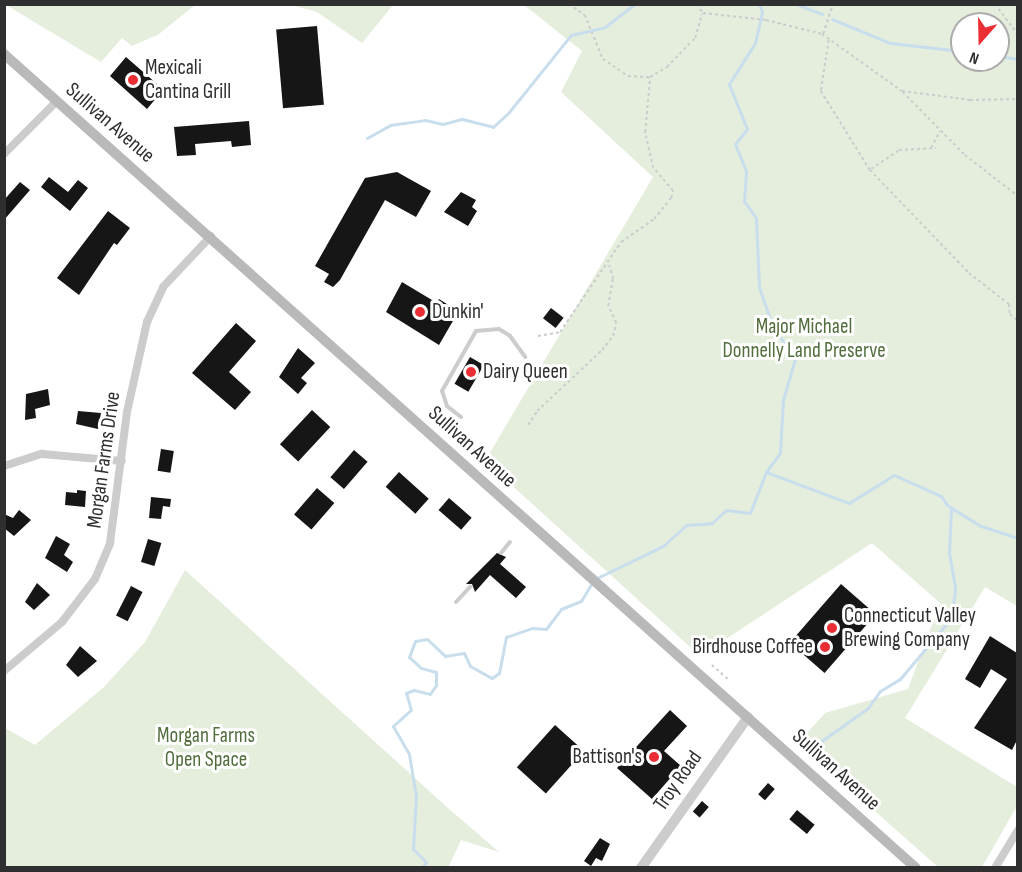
<!DOCTYPE html>
<html>
<head>
<meta charset="utf-8">
<style>
  body { margin:0 }
  #map { position:relative; width:1022px; height:872px; overflow:hidden; background:#fff; font-family:"Sofia Sans Condensed",sans-serif }
  div>[style] { position:absolute }
  .green>* { inset:0; background:#e5eddd }
  .stream>* { height:3px; margin:-1.5px; padding:0 1.5px; transform-origin:1.5px; border-radius:1.5px; background:#c8deed }
  .building>* { inset:0; background:#161616; transform-origin:0 0 }
  .path>* { height:1.5px; margin-top:-0.75px; transform-origin:0; background:repeating-linear-gradient(90deg,#ccc 0 3px,transparent 0 6px) }
  .service>* { height:4px; margin:-2px; padding:0 2px; transform-origin:2px; border-radius:2px; background:#ccc }
  .minor>* { height:8px; margin:-4px; padding:0 4px; transform-origin:4px; border-radius:4px; background:#ccc }
  .tertiary>* { height:10px; margin:-5px; padding:0 5px; transform-origin:5px; border-radius:5px; background:#ccc }
  .secondary>* { height:10px; margin:-5px; padding:0 5px; transform-origin:5px; border-radius:5px; background:#b9b9b9 }
  .dots>* { width:16px; height:16px; translate:-50% -50%; box-sizing:border-box; border:3px solid #fff; border-radius:50% }
  span { translate:-50% -50%; white-space:nowrap; text-align:center; line-height:1.15; -webkit-text-stroke:6px #fff; paint-order:stroke }
  .poi-label { font-size:21px; color:#2f2f2f }
  .left { translate:0 -50%; text-align:left }
  .right { translate:-100% -50%; text-align:right }
  .street-label { font-size:21px; color:#2f2f2f }
  .park-label { font-size:21px; color:#506d3b }
  .frame { position:absolute; inset:0; border:6px solid #2f2f2f; pointer-events:none }
  .north { position:absolute; left:950px; top:12px; width:60px; height:60px; box-sizing:border-box; background:#fff; border:2px solid #acacac; border-radius:50%; rotate:200deg; font-size:16px; font-weight:700; line-height:24px; text-align:center; color:#2f2f2f }
  .north::after { content:''; display:block; margin:auto; width:21px; height:27px; background:#eb2d34; clip-path:polygon(50% 0,100% 100%,50% 72%,0 100%) }
</style>
</head>
<body>
<div id="map">
  <div class="green">
    <i style="clip-path:polygon(6px 5px,195px 5px,159px 34px,132px 46px,122px 38px,101px 62px)"></i>
    <i style="clip-path:polygon(292px 5px,393px 5px,362px 43px,317px 12px)"></i>
    <i style="clip-path:polygon(evenodd,524px 5px,1017px 5px,1017px 606px,985px 587px,905px 718px,1017px 787px,1017px 806px,982px 867px,938px 867px,798px 743px,825px 713px,908px 689px,940px 603px,872px 543px,700px 656px,485px 461px,653px 177px,561px 92px,582px 51px,524px 5px,962px 24px,998px 24px,998px 60px,962px 60px,962px 24px)"></i>
    <i style="clip-path:polygon(185px 570px,448px 808px,499px 852px,461px 840px,448px 868px,5px 867px,5px 728px,35px 745px,104px 687px,145px 642px)"></i>
  </div>
  <div class="stream">
    <i style="left:796px;top:4px;width:28px;rotate:21deg"></i>
    <i style="left:832px;top:19px;width:63px;rotate:22.5deg"></i>
    <i style="left:890px;top:43px;width:72px;rotate:6.3deg"></i>
    <i style="left:998px;top:56px;width:20px;rotate:9deg"></i>
    <i style="left:367px;top:138px;width:26px;rotate:-29deg"></i>
    <i style="left:390px;top:125px;width:35px;rotate:-8deg"></i>
    <i style="left:425px;top:120px;width:18px;rotate:13deg"></i>
    <i style="left:443px;top:124px;width:20px;rotate:-15deg"></i>
    <i style="left:462px;top:119px;width:32px;rotate:14deg"></i>
    <i style="left:493px;top:127px;width:22px;rotate:-43deg"></i>
    <i style="left:509px;top:112px;width:99px;rotate:-51.2deg"></i>
    <i style="left:571px;top:35px;width:35px;rotate:-13deg"></i>
    <i style="left:605px;top:27px;width:37px;rotate:-38deg"></i>
    <i style="left:766px;top:472px;width:89px;rotate:20.5deg"></i>
    <i style="left:849px;top:503px;width:53px;rotate:-31.9deg"></i>
    <i style="left:894px;top:475px;width:51px;rotate:24.1deg"></i>
    <i style="left:941px;top:496px;width:11px;rotate:56deg"></i>
    <i style="left:947px;top:505px;width:40px;rotate:32deg"></i>
    <i style="left:981px;top:526px;width:39px;rotate:18deg"></i>
    <i style="left:597px;top:578px;width:73px;rotate:-25.9deg"></i>
    <i style="left:663px;top:546px;width:31px;rotate:-42deg"></i>
    <i style="left:686px;top:525px;width:26px;rotate:-4deg"></i>
    <i style="left:712px;top:523px;width:19px;rotate:-43deg"></i>
    <i style="left:726px;top:510px;width:24px;rotate:7deg"></i>
    <i style="left:750px;top:513px;width:44px;rotate:-68.7deg"></i>
    <i style="left:766px;top:472px;width:24px;rotate:-54deg"></i>
    <i style="left:780px;top:453px;width:53px;rotate:-86.8deg"></i>
    <i style="left:783px;top:400px;width:43px;rotate:-73.7deg"></i>
    <i style="left:795px;top:359px;width:41px;rotate:-124.1deg"></i>
    <i style="left:772px;top:325px;width:40px;rotate:-108.9deg"></i>
    <i style="left:759px;top:287px;width:69px;rotate:-92.5deg"></i>
    <i style="left:756px;top:218px;width:21px;rotate:-125deg"></i>
    <i style="left:744px;top:201px;width:30px;rotate:-86deg"></i>
    <i style="left:746px;top:171px;width:29px;rotate:-112deg"></i>
    <i style="left:735px;top:144px;width:19px;rotate:-51deg"></i>
    <i style="left:747px;top:129px;width:48px;rotate:-111.8deg"></i>
    <i style="left:729px;top:84px;width:49px;rotate:-57.6deg"></i>
    <i style="left:755px;top:43px;width:32px;rotate:-77deg"></i>
    <i style="left:762px;top:12px;width:9px;rotate:-111deg"></i>
    <i style="left:820px;top:742px;width:59px;rotate:-35.3deg"></i>
    <i style="left:868px;top:708px;width:21px;rotate:-55deg"></i>
    <i style="left:880px;top:691px;width:23px;rotate:-31deg"></i>
    <i style="left:900px;top:679px;width:81px;rotate:-50deg"></i>
    <i style="left:952px;top:617px;width:30px;rotate:-84deg"></i>
    <i style="left:955px;top:587px;width:34px;rotate:-100deg"></i>
    <i style="left:949px;top:554px;width:46px;rotate:-87.5deg"></i>
    <i style="left:422px;top:868px;width:7px;rotate:-56deg"></i>
    <i style="left:426px;top:862px;width:18px;rotate:-135deg"></i>
    <i style="left:413px;top:849px;width:53px;rotate:-86.8deg"></i>
    <i style="left:416px;top:796px;width:43px;rotate:-99.5deg"></i>
    <i style="left:409px;top:754px;width:32px;rotate:-120deg"></i>
    <i style="left:393px;top:726px;width:24px;rotate:-42deg"></i>
    <i style="left:411px;top:710px;width:18px;rotate:-106deg"></i>
    <i style="left:406px;top:693px;width:9px;rotate:-21deg"></i>
    <i style="left:414px;top:690px;width:16px;rotate:14deg"></i>
    <i style="left:430px;top:694px;width:11px;rotate:-56deg"></i>
    <i style="left:436px;top:685px;width:13px;rotate:-90deg"></i>
    <i style="left:436px;top:672px;width:16px;rotate:-165deg"></i>
    <i style="left:421px;top:668px;width:16px;rotate:-137deg"></i>
    <i style="left:409px;top:657px;width:17px;rotate:-69deg"></i>
    <i style="left:415px;top:641px;width:12px;rotate:-9deg"></i>
    <i style="left:427px;top:639px;width:25px;rotate:43deg"></i>
    <i style="left:445px;top:656px;width:19px;rotate:-9deg"></i>
    <i style="left:464px;top:653px;width:14px;rotate:65deg"></i>
    <i style="left:470px;top:666px;width:25px;rotate:29deg"></i>
    <i style="left:492px;top:678px;width:9px;rotate:-36deg"></i>
    <i style="left:499px;top:673px;width:37px;rotate:-79deg"></i>
    <i style="left:506px;top:637px;width:28px;rotate:-19deg"></i>
    <i style="left:532px;top:628px;width:14px;rotate:4deg"></i>
    <i style="left:546px;top:629px;width:25px;rotate:-53deg"></i>
    <i style="left:561px;top:609px;width:22px;rotate:-22deg"></i>
    <i style="left:581px;top:601px;width:21px;rotate:-59deg"></i>
  </div>
  <div class="building">
    <i style="left:317px;top:26px;width:79px;height:41px;rotate:85deg"></i>
    <i style="clip-path:polygon(126px 57px,157px 84px,151px 90px,158px 96px,147px 109px,110px 76px)"></i>
    <i style="clip-path:polygon(249px 121px,251px 145px,232px 147px,231px 141px,195px 144px,196px 155px,177px 156px,174px 127px)"></i>
    <i style="clip-path:polygon(397px 172px,431px 191px,416px 217px,385px 200px,340px 280px,333px 287px,324px 282px,329px 274px,315px 266px,365px 178px)"></i>
    <i style="clip-path:polygon(49px 177px,68px 192px,78px 180px,88px 188px,70px 211px,41px 187px)"></i>
    <i style="clip-path:polygon(20px 182px,30px 190px,4px 220px,4px 200px)"></i>
    <i style="clip-path:polygon(461px 192px,476px 200px,472px 207px,477px 211px,468px 226px,444px 212px)"></i>
    <i style="clip-path:polygon(108px 211px,130px 228px,117px 245px,114px 243px,79px 295px,57px 278px)"></i>
    <i style="clip-path:polygon(402px 282px,437px 303px,439px 299px,450px 306px,448px 309px,457px 314px,439px 345px,386px 312px)"></i>
    <i style="left:551px;top:308px;width:16px;height:13px;rotate:38deg"></i>
    <i style="clip-path:polygon(236px 323px,256px 341px,229px 372px,251px 392px,235px 410px,192px 373px)"></i>
    <i style="clip-path:polygon(298px 348px,315px 363px,301px 378px,307px 383px,298px 394px,279px 377px)"></i>
    <i style="left:470px;top:357px;width:16px;height:31px;rotate:30deg"></i>
    <i style="clip-path:polygon(48px 389px,50px 405px,35px 409px,36px 418px,25px 420px,26px 394px)"></i>
    <i style="left:312px;top:410px;width:25px;height:47px;rotate:43deg"></i>
    <i style="clip-path:polygon(78px 411px,101px 413px,98px 429px,76px 424px)"></i>
    <i style="left:161px;top:449px;width:13px;height:22px;rotate:9deg"></i>
    <i style="left:354px;top:450px;width:18px;height:36px;rotate:41deg"></i>
    <i style="left:399px;top:472px;width:40px;height:20px;rotate:42deg"></i>
    <i style="left:317px;top:488px;width:23px;height:35px;rotate:41deg"></i>
    <i style="clip-path:polygon(77px 490px,86px 491px,85px 507px,65px 505px,66px 492px,77px 493px)"></i>
    <i style="clip-path:polygon(151px 497px,171px 499px,170px 507px,163px 506px,161px 519px,149px 518px)"></i>
    <i style="left:449px;top:498px;width:30px;height:16px;rotate:41deg"></i>
    <i style="clip-path:polygon(19px 510px,31px 520px,14px 536px,4px 528px,4px 514px,13px 518px)"></i>
    <i style="clip-path:polygon(56px 536px,70px 544px,64px 555px,73px 562px,67px 572px,45px 558px)"></i>
    <i style="left:148px;top:539px;width:14px;height:24px;rotate:17deg"></i>
    <i style="clip-path:polygon(497px 553px,506px 557px,500px 564px,526px 587px,516px 598px,490px 575px,475px 592px,472px 584px,466px 584px)"></i>
    <i style="clip-path:polygon(37px 583px,50px 595px,34px 610px,25px 602px)"></i>
    <i style="left:841px;top:584px;width:46px;height:78px;rotate:41deg"></i>
    <i style="left:131px;top:586px;width:13px;height:33px;rotate:27deg"></i>
    <i style="clip-path:polygon(990px 636px,1017px 653px,1017px 740px,1012px 750px,974px 728px,1007px 679px,991px 669px,980px 688px,965px 679px)"></i>
    <i style="clip-path:polygon(80px 646px,97px 661px,78px 677px,66px 665px)"></i>
    <i style="clip-path:polygon(670px 710px,687px 726px,664px 751px,681px 766px,652px 799px,617px 768px)"></i>
    <i style="left:555px;top:725px;width:39px;height:57px;rotate:42deg"></i>
    <i style="left:768px;top:783px;width:9px;height:15px;rotate:41deg"></i>
    <i style="left:702px;top:801px;width:9px;height:14px;rotate:41deg"></i>
    <i style="left:797px;top:810px;width:23px;height:12px;rotate:40deg"></i>
    <i style="clip-path:polygon(600px 838px,610px 844px,602px 861px,596px 858px,591px 866px,584px 861px)"></i>
  </div>
  <div class="path">
    <i style="left:569px;top:4px;width:19px;rotate:35deg"></i>
    <i style="left:585px;top:15px;width:48px;rotate:67.8deg"></i>
    <i style="left:603px;top:59px;width:30px;rotate:34deg"></i>
    <i style="left:628px;top:76px;width:22px;rotate:3deg"></i>
    <i style="left:650px;top:77px;width:20px;rotate:-30deg"></i>
    <i style="left:667px;top:67px;width:40px;rotate:-46deg"></i>
    <i style="left:695px;top:38px;width:25px;rotate:-74deg"></i>
    <i style="left:697px;top:4px;width:11px;rotate:56deg"></i>
    <i style="left:703px;top:13px;width:63px;rotate:6.3deg"></i>
    <i style="left:766px;top:20px;width:58px;rotate:14deg"></i>
    <i style="left:822px;top:34px;width:98px;rotate:35.5deg"></i>
    <i style="left:902px;top:91px;width:69px;rotate:7.5deg"></i>
    <i style="left:970px;top:100px;width:48px;rotate:-1.2deg"></i>
    <i style="left:995px;top:4px;width:39px;rotate:53deg"></i>
    <i style="left:823px;top:34px;width:32px;rotate:-72deg"></i>
    <i style="left:829px;top:40px;width:52px;rotate:98.9deg"></i>
    <i style="left:821px;top:91px;width:93px;rotate:58.2deg"></i>
    <i style="left:870px;top:170px;width:143px;rotate:46.1deg"></i>
    <i style="left:969px;top:273px;width:51px;rotate:37.8deg"></i>
    <i style="left:1009px;top:304px;width:10px;rotate:84deg"></i>
    <i style="left:1010px;top:314px;width:11px;rotate:41deg"></i>
    <i style="left:903px;top:92px;width:88px;rotate:45.5deg"></i>
    <i style="left:965px;top:155px;width:67px;rotate:37.7deg"></i>
    <i style="left:931px;top:148px;width:19px;rotate:-62deg"></i>
    <i style="left:871px;top:169px;width:34px;rotate:-34deg"></i>
    <i style="left:899px;top:150px;width:37px;rotate:-3deg"></i>
    <i style="left:538px;top:336px;width:22px;rotate:-10deg"></i>
    <i style="left:560px;top:332px;width:109px;rotate:-55.9deg"></i>
    <i style="left:621px;top:242px;width:40px;rotate:-34.9deg"></i>
    <i style="left:654px;top:219px;width:27px;rotate:-51deg"></i>
    <i style="left:671px;top:198px;width:7px;rotate:-74deg"></i>
    <i style="left:673px;top:191px;width:30px;rotate:-131deg"></i>
    <i style="left:653px;top:168px;width:37px;rotate:-103deg"></i>
    <i style="left:645px;top:132px;width:55px;rotate:-84.8deg"></i>
    <i style="left:528px;top:425px;width:17px;rotate:-57deg"></i>
    <i style="left:537px;top:411px;width:89px;rotate:-43.2deg"></i>
    <i style="left:602px;top:350px;width:18px;rotate:-52deg"></i>
    <i style="left:613px;top:336px;width:13px;rotate:-77deg"></i>
    <i style="left:616px;top:323px;width:19px;rotate:-115deg"></i>
    <i style="left:608px;top:306px;width:27px;rotate:-80deg"></i>
    <i style="left:613px;top:279px;width:14px;rotate:-107deg"></i>
    <i style="left:712px;top:665px;width:21px;rotate:41deg"></i>
  </div>
  <div class="service">
    <i style="left:461px;top:417px;width:18px;rotate:-142deg"></i>
    <i style="left:447px;top:406px;width:16px;rotate:-108deg"></i>
    <i style="left:442px;top:391px;width:69px;rotate:-60.5deg"></i>
    <i style="left:476px;top:331px;width:23px;rotate:-5deg"></i>
    <i style="left:499px;top:329px;width:13px;rotate:32deg"></i>
    <i style="left:510px;top:336px;width:26px;rotate:54deg"></i>
    <i style="left:501px;top:553px;width:14px;rotate:-51deg"></i>
    <i style="left:456px;top:602px;width:21px;rotate:-47deg"></i>
  </div>
  <div class="minor">
    <i style="left:4px;top:154px;width:74px;rotate:-45deg"></i>
    <i style="left:4px;top:466px;width:40px;rotate:-18deg"></i>
    <i style="left:42px;top:454px;width:80px;rotate:5deg"></i>
    <i style="left:4px;top:671px;width:76px;rotate:-40.2deg"></i>
    <i style="left:62px;top:622px;width:54px;rotate:-52.5deg"></i>
    <i style="left:95px;top:579px;width:39px;rotate:-67deg"></i>
    <i style="left:110px;top:543px;width:132px;rotate:-82.6deg"></i>
    <i style="left:127px;top:412px;width:92px;rotate:-77.5deg"></i>
    <i style="left:147px;top:322px;width:38px;rotate:-65deg"></i>
    <i style="left:163px;top:287px;width:70px;rotate:-46.7deg"></i>
    <i style="left:995px;top:868px;width:44px;rotate:-58.8deg"></i>
  </div>
  <div class="tertiary">
    <i style="left:641px;top:868px;width:185px;rotate:-54.7deg"></i>
  </div>
  <div class="secondary">
    <i style="left:4px;top:54px;width:1222px;rotate:41.75deg"></i>
  </div>
  <div class="dots">
    <i style="left:133px;top:80px;background:#eb2d34"></i>
    <i style="left:420px;top:312px;background:#eb2d34"></i>
    <i style="left:471px;top:372px;background:#eb2d34"></i>
    <i style="left:832px;top:628px;background:#eb2d34"></i>
    <i style="left:825px;top:647px;background:#eb2d34"></i>
    <i style="left:654px;top:757px;background:#eb2d34"></i>
  </div>
  <div class="poi-label">
    <span class="left" style="left:145px;top:80px">Mexicali<br>Cantina Grill</span>
    <span class="left" style="left:432px;top:312px">Dunkin'</span>
    <span class="left" style="left:483px;top:372px">Dairy Queen</span>
    <span class="left" style="left:844px;top:628px">Connecticut Valley<br>Brewing Company</span>
    <span class="right" style="left:813px;top:647px">Birdhouse Coffee</span>
    <span class="right" style="left:642px;top:757px">Battison's</span>
  </div>
  <div class="street-label">
    <span style="left:110px;top:123px;rotate:41deg">Sullivan Avenue</span>
    <span style="left:472px;top:447px;rotate:42deg">Sullivan Avenue</span>
    <span style="left:104px;top:460px;rotate:-82deg">Morgan Farms Drive</span>
    <span style="left:836px;top:770px;rotate:42deg">Sullivan Avenue</span>
    <span style="left:678px;top:781px;rotate:-55deg">Troy Road</span>
  </div>
  <div class="park-label">
    <span style="left:804px;top:339px">Major Michael<br>Donnelly Land Preserve</span>
    <span style="left:206px;top:748px">Morgan Farms<br>Open Space</span>
  </div>
  <div class="frame"></div>
  <div class="north">N</div>
</div>
</body>
</html>
